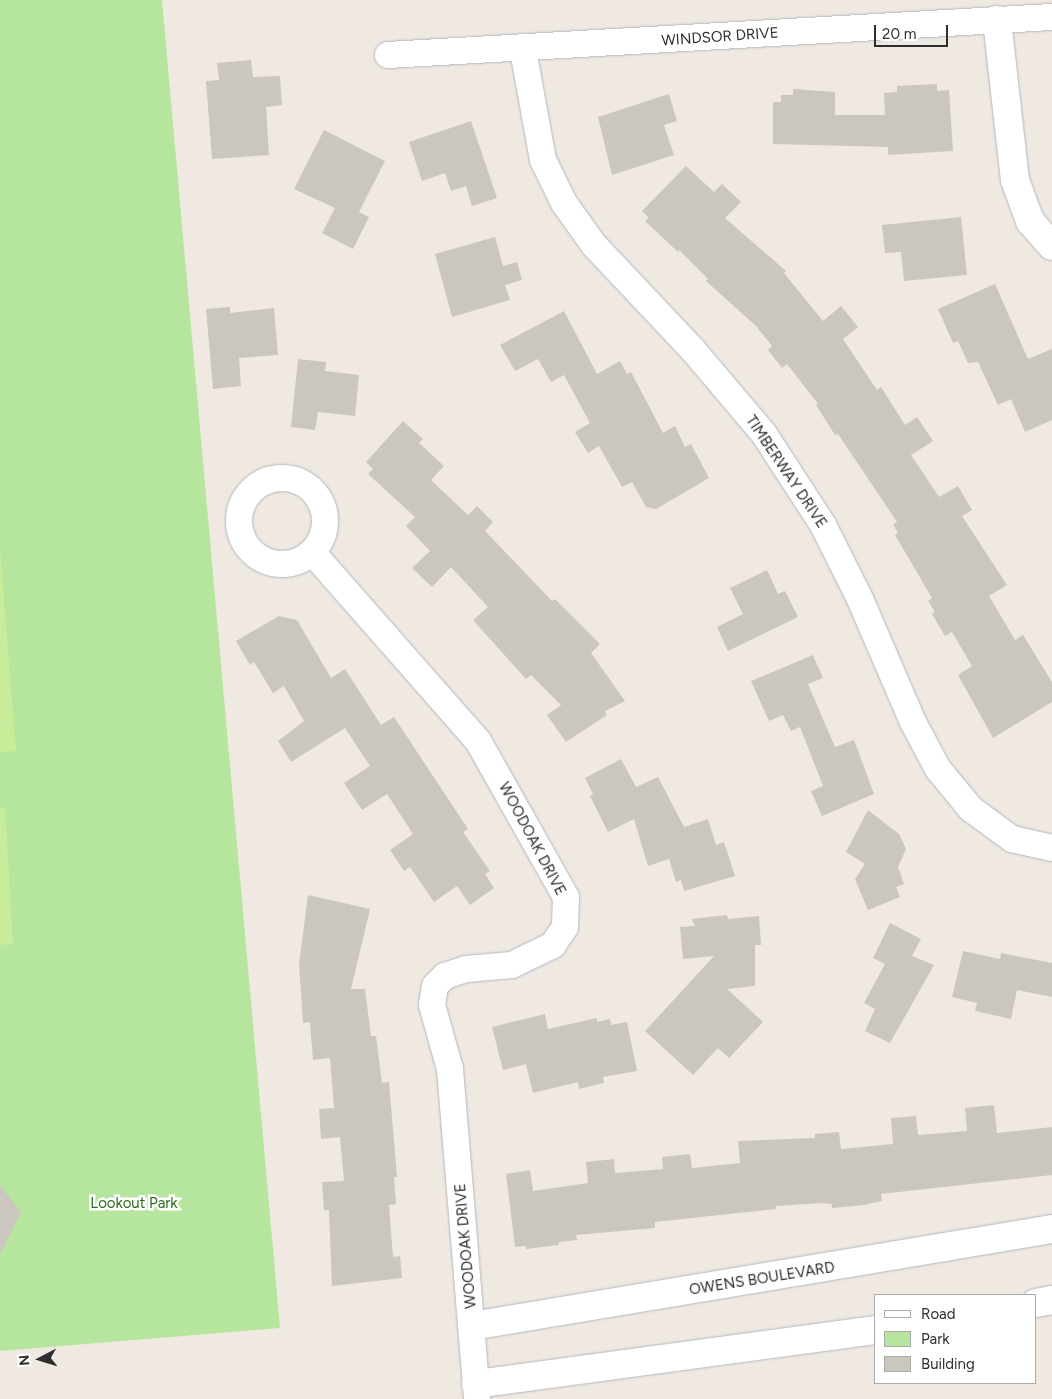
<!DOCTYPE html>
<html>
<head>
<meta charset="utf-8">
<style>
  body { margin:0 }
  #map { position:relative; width:1052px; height:1399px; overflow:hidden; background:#efe9e1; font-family:Figtree,sans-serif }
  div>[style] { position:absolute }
  .green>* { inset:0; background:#b6e59e }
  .pitch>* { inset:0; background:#c9ec9a }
  .building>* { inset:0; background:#cbc7bf }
  .roads { filter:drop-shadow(0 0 1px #b4b7c1) drop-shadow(0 0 1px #b4b7c1) }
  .minor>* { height:26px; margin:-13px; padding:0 13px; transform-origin:13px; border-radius:13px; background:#fff }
  .minor>.ring { margin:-13px; padding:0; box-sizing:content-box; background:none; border:26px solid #fff; border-radius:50% }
  .tertiary>* { height:28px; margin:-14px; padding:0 14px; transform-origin:14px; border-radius:14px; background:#fff }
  span { translate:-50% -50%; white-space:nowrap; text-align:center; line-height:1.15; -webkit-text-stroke:5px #fff; paint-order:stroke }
  .street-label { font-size:15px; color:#2e2e2e }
  .park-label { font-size:15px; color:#2c6e1b }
  .legend { position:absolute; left:874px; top:1294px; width:162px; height:90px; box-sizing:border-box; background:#fff; border:1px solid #ababab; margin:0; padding:6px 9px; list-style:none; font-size:15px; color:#2e2e2e }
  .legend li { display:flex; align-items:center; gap:10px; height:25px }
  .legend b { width:25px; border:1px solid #ababab }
  .north { position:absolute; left:15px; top:1334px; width:50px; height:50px; -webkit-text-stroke:4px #fff; paint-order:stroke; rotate:265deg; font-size:14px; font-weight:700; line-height:20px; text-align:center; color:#2e2e2e }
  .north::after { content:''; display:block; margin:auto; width:18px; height:22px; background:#2e2e2e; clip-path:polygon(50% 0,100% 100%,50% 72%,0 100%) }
  .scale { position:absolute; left:874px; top:25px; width:74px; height:22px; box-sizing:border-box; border:2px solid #2e2e2e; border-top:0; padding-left:6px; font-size:15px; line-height:18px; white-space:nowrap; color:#2e2e2e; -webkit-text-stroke:4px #fff; paint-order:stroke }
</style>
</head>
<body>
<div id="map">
  <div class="green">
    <i style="clip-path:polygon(0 0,162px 0,280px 1328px,0 1351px)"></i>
  </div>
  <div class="pitch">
    <i style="clip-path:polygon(0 549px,16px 751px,0 752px)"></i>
    <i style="clip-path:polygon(5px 808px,13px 944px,0 945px,0 809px)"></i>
  </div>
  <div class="building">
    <i style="clip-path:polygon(251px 60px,253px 77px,280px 76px,282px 105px,266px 107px,269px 155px,212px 159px,206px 81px,219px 80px,217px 63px)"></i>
    <i style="clip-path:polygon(937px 84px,937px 91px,949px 90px,953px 151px,888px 155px,888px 147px,773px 144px,773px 102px,781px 102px,781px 95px,793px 95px,793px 89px,835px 92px,835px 115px,885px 115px,884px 93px,897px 92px,897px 86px)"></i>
    <i style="clip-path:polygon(669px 94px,677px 121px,664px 125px,674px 155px,612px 175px,598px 117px)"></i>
    <i style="clip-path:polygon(471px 121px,497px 198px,472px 206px,466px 186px,451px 191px,445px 173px,422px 181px,409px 142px)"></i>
    <i style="clip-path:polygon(324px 130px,385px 161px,359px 212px,369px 217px,353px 249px,322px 233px,335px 208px,294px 189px)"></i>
    <i style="clip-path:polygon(686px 166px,714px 192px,722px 184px,741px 202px,725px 218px,786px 271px,784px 273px,823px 321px,841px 306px,858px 327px,843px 339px,877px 390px,881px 387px,905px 425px,917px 417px,933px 441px,911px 455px,939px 497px,958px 486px,972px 510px,962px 516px,1007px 585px,989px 596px,1015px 640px,1023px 635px,1052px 682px,1052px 702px,993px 738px,958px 675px,972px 666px,952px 632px,945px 636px,932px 614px,935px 612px,928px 601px,932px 598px,895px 535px,898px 533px,893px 524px,897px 522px,838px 434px,835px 435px,816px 405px,818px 404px,787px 364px,782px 368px,768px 350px,772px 346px,756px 326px,706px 281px,708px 279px,679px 250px,678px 252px,645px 221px,649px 218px,642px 211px)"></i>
    <i style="clip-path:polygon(961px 217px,967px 275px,904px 281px,901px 252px,885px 253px,882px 225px)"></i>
    <i style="clip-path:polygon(495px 237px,503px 266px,517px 262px,522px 280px,505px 285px,510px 300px,452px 317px,435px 254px)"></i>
    <i style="clip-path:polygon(995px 284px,1028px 359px,1052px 349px,1052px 420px,1025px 432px,1011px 399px,998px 405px,978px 362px,968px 363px,958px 341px,953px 343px,938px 309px)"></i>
    <i style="clip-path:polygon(230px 307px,230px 313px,274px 308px,278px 355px,239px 358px,241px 386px,213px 389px,206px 309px)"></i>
    <i style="clip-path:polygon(564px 311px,597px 374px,620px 361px,627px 374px,631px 372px,663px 433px,675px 426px,685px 447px,691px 444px,709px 478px,656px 509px,646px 507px,632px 482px,622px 487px,599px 446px,588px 453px,575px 432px,590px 423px,564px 375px,551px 382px,538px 359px,515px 371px,500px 345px)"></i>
    <i style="clip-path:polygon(298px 359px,326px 362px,325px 371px,359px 375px,355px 416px,318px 412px,315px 430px,291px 427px)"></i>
    <i style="clip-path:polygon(403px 421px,423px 439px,419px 443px,444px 466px,431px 480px,468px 515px,477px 506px,493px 522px,485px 531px,552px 601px,555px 599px,600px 644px,591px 653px,625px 701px,605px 711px,607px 715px,566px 742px,547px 715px,561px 705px,531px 675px,526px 679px,473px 620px,488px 607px,451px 567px,432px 587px,412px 568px,430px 551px,406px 526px,415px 517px,368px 474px,373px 469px,366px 462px)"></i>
    <i style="clip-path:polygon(767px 570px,778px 594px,785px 591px,798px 617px,728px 651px,717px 627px,743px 614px,730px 588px)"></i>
    <i style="clip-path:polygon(279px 616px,297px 620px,331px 678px,345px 669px,381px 725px,394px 717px,468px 829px,463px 832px,490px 871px,485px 874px,494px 888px,470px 905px,457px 886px,434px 902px,410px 867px,404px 871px,390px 850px,413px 834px,387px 794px,362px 810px,344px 783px,370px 766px,345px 728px,291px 762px,278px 741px,304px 721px,284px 686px,273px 693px,254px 662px,250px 665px,236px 641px)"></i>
    <i style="clip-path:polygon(813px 655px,823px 678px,808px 684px,835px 747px,854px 740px,874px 794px,822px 816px,811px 791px,823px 786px,800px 727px,791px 731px,783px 715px,769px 721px,751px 681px)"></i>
    <i style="clip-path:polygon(621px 759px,636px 787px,658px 777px,684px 827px,708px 819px,716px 845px,724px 842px,735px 876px,684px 891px,681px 880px,676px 882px,669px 859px,648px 866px,634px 819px,608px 832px,590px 796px,593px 794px,585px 778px)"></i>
    <i style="clip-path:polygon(868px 810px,899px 834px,906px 849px,898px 867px,904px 884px,896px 887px,900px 897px,868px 910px,855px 879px,865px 864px,846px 852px)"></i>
    <i style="clip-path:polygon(308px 895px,370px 909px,351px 989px,365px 989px,371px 1036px,376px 1036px,382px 1083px,389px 1082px,397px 1177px,394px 1177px,396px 1204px,389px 1205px,393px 1257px,400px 1256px,402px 1278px,332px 1286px,329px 1210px,324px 1210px,322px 1182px,344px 1181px,340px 1137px,321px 1139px,319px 1109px,334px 1108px,330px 1058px,313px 1060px,310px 1022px,303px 1023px,299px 964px)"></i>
    <i style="clip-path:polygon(727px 915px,728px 919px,759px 916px,761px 945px,755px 945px,755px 986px,727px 989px,763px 1022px,729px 1058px,718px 1048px,693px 1075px,645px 1031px,714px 956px,683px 959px,680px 927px,695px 926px,692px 919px)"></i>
    <i style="clip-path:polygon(890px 923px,921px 939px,912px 956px,934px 965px,890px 1043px,865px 1031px,875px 1009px,864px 1003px,885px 964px,873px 958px)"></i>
    <i style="clip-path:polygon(963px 951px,1000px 959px,1001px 953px,1052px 963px,1052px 997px,1017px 990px,1011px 1019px,975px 1011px,977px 1003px,952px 997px)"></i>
    <i style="clip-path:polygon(545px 1014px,548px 1029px,597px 1018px,597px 1022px,610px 1019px,611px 1025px,627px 1022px,637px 1071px,603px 1077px,604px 1083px,579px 1089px,578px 1082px,533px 1093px,526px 1064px,503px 1070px,492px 1027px)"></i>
    <i style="clip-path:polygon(994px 1105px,997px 1133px,1052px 1127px,1052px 1175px,881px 1194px,882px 1201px,864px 1205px,832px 1208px,832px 1204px,822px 1203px,776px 1206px,776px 1209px,655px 1222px,655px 1228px,576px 1235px,577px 1240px,559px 1242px,559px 1245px,526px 1249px,526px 1246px,515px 1247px,506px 1174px,530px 1170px,533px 1191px,588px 1183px,586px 1162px,614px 1159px,615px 1173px,663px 1169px,662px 1157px,690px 1154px,692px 1168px,740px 1163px,738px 1141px,815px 1138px,815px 1134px,839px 1132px,841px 1149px,893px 1144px,891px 1118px,916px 1116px,918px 1135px,967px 1131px,965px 1108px)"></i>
    <i style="clip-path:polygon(0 1185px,21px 1212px,0 1255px)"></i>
  </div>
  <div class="roads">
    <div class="minor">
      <i style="left:523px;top:50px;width:112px;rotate:79.7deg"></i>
      <i style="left:543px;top:160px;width:48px;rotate:64deg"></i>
      <i style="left:564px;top:203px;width:52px;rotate:54.5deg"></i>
      <i style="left:594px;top:245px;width:144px;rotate:46.7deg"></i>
      <i style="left:693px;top:350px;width:110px;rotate:49.8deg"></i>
      <i style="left:764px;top:434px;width:108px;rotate:57deg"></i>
      <i style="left:823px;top:525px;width:83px;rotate:63.4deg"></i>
      <i style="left:860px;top:599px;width:134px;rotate:66.7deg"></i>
      <i style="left:913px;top:722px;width:53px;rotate:62deg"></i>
      <i style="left:938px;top:769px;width:52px;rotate:50.5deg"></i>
      <i style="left:971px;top:809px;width:51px;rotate:36.2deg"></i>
      <i style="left:1012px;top:839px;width:41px;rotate:12.7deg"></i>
      <i style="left:388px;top:55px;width:665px;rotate:-3.28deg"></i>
      <i class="ring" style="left:239px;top:478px;width:60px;height:60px"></i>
      <i style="left:312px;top:552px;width:252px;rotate:48.7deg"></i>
      <i style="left:478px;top:741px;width:179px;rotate:60.6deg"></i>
      <i style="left:566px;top:897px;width:30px;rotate:92deg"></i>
      <i style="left:565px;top:927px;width:22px;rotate:124deg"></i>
      <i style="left:553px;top:945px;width:46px;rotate:154deg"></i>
      <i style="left:512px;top:965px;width:46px;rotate:175deg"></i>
      <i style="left:466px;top:969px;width:22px;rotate:162deg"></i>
      <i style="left:445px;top:976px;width:14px;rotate:135deg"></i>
      <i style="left:435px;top:986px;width:19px;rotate:99deg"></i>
      <i style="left:432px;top:1005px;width:66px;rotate:74.3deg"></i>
      <i style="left:450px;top:1069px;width:331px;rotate:85.3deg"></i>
    </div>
    <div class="tertiary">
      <i style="left:997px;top:20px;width:161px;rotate:83.6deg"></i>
      <i style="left:1015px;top:180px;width:44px;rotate:69.9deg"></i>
      <i style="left:1030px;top:221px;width:33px;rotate:49deg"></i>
      <i style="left:1036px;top:1303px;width:16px;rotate:-11deg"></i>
      <i style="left:472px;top:1326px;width:588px;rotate:-9.49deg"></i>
      <i style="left:476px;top:1384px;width:404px;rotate:-7.7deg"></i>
    </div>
  </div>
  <div class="street-label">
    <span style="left:720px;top:37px;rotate:-4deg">WINDSOR DRIVE</span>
    <span style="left:786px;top:472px;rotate:56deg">TIMBERWAY DRIVE</span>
    <span style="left:532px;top:839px;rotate:62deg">WOODOAK DRIVE</span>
    <span style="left:466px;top:1246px;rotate:-95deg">WOODOAK DRIVE</span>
    <span style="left:762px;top:1279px;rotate:-9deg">OWENS BOULEVARD</span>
  </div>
  <div class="park-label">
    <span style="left:134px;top:1204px">Lookout Park</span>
  </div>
  <ul class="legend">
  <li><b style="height:6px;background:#fff"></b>Road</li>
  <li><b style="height:14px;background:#b6e59e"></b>Park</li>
  <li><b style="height:14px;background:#cbc7bf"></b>Building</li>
  </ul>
  <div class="north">N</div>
  <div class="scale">20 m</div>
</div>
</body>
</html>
